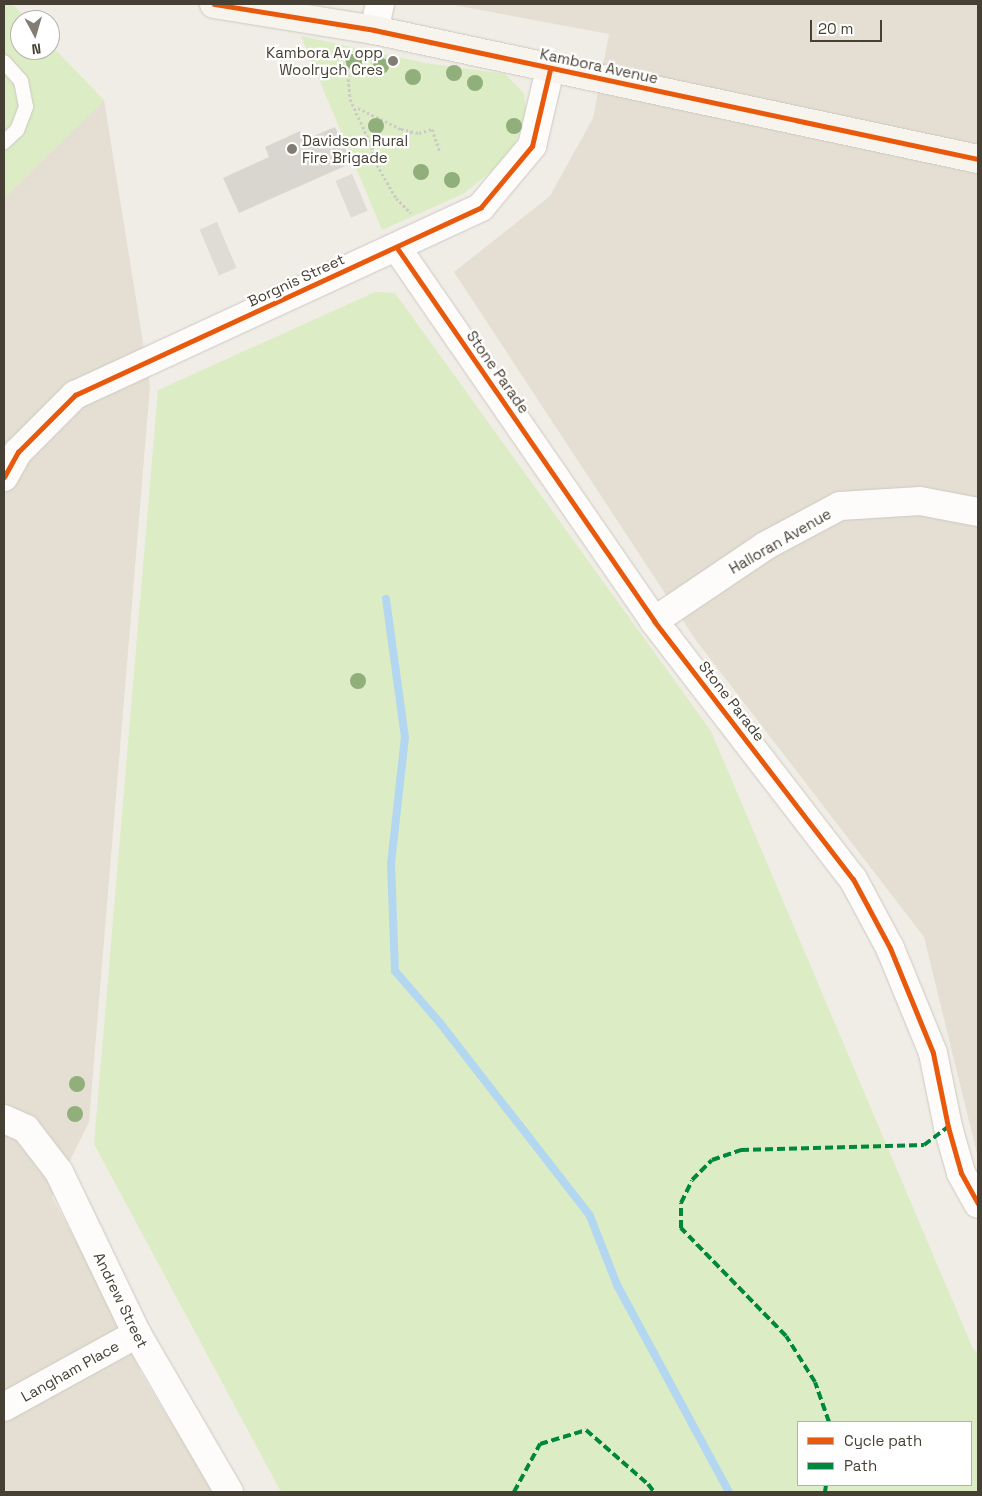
<!DOCTYPE html>
<html>
<head>
<meta charset="utf-8">
<style>
  body { margin:0 }
  #map { position:relative; width:982px; height:1496px; overflow:hidden; background:#f0ede6; font-family:"Space Grotesk",sans-serif }
  div>[style] { position:absolute }
  .residential>* { inset:0; background:#e5dfd3 }
  .green>* { inset:0; background:#dcecc4 }
  .parking>* { inset:0; background:#dfdcd6; transform-origin:0 0 }
  .stream>* { height:8px; margin:-4px; padding:0 4px; transform-origin:4px; border-radius:4px; background:#b3d7f1 }
  .building>* { inset:0; background:#d9d6cf }
  .path>* { height:3px; margin-top:-1.5px; transform-origin:0; background:repeating-linear-gradient(90deg,#cecbc6 0 2.5px,transparent 0 5px) }
  .roads { filter:drop-shadow(0 0 1px #ccc9c2) drop-shadow(0 0 1px #ccc9c2) }
  .lane>* { height:14px; margin:-7px; padding:0 7px; transform-origin:7px; border-radius:7px; background:#fdfcfb }
  .street>* { height:28px; margin:-14px; padding:0 14px; transform-origin:14px; border-radius:14px; background:#fdfcfb }
  .secondary>* { height:28px; margin:-14px; padding:0 14px; transform-origin:14px; border-radius:14px; background:#f6f4ed }
  .quiet>* { height:4px; margin-top:-2px; transform-origin:0; background:repeating-linear-gradient(90deg,#00873e 0 8px,transparent 0 12px) }
  .cycleway>* { height:5px; margin:-2.5px; padding:0 2.5px; transform-origin:2.5px; border-radius:2.5px; background:#e8590c }
  .trees>* { width:16px; height:16px; margin:-8px; border-radius:50%; background:#90af7a }
  .dots>* { width:14px; height:14px; translate:-50% -50%; box-sizing:border-box; border:2px solid #fff; border-radius:50% }
  span { translate:-50% -50%; white-space:nowrap; text-align:center; line-height:1.15; -webkit-text-stroke:4.5px #fff; paint-order:stroke }
  .poi-label { font-size:15px; color:#463f33 }
  .right { translate:-100% -50%; text-align:right }
  .left { translate:0 -50%; text-align:left }
  .street-label { font-size:15px; color:#463f33 }
  .frame { position:absolute; inset:0; border:5px solid #463f33; pointer-events:none }
  .legend { position:absolute; left:797px; top:1421px; width:175px; height:65px; box-sizing:border-box; background:#fff; border:1px solid #b5b2ad; margin:0; padding:6px 9px; list-style:none; font-size:15px; color:#463f33 }
  .legend li { display:flex; align-items:center; gap:10px; height:25px }
  .legend b { width:25px; border:1px solid #b5b2ad }
  .north { position:absolute; left:10px; top:10px; width:50px; height:50px; box-sizing:border-box; background:#fff; border:1px solid #b5b2ad; border-radius:50%; rotate:174deg; font-size:14px; font-weight:700; line-height:20px; text-align:center; color:#463f33 }
  .north::after { content:''; display:block; margin:auto; width:18px; height:22px; background:#827c72; clip-path:polygon(50% 0,100% 100%,50% 72%,0 100%) }
  .scale { position:absolute; left:810px; top:20px; width:72px; height:22px; box-sizing:border-box; border:2px solid #463f33; border-top:0; padding-left:6px; font-size:15px; line-height:18px; white-space:nowrap; color:#463f33; -webkit-text-stroke:4px #fff; paint-order:stroke }
</style>
</head>
<body>
<div id="map">
  <div class="residential">
    <i style="clip-path:polygon(448px 4px,978px 4px,978px 1158px,924px 937px,695px 639px,454px 272px,550px 196px,593px 118px,609px 34px)"></i>
    <i style="clip-path:polygon(104px 100px,150px 386px,89px 1122px,52px 1197px,107px 1298px,142px 1375px,214px 1492px,4px 1492px,4px 198px)"></i>
  </div>
  <div class="green">
    <i style="clip-path:polygon(4px 4px,12px 4px,28px 20px,20px 20px,20px 50px,50px 50px,50px 44px,104px 100px,4px 198px)"></i>
    <i style="clip-path:polygon(301px 36px,425px 63px,505px 74px,524px 93px,527px 113px,515px 144px,493px 170px,463px 194px,382px 230px)"></i>
    <i style="clip-path:polygon(evenodd,375px 292px,395px 293px,711px 731px,973px 1349px,978px 1352px,978px 1492px,281px 1492px,94px 1144px,158px 390px,375px 292px,798px 1422px,971px 1422px,971px 1485px,798px 1485px,798px 1422px)"></i>
  </div>
  <div class="parking">
    <i style="left:352px;top:174px;width:40px;height:18px;rotate:67deg"></i>
    <i style="left:217px;top:222px;width:50px;height:19px;rotate:67deg"></i>
  </div>
  <div class="stream">
    <i style="left:386px;top:599px;width:139px;rotate:82.2deg"></i>
    <i style="left:405px;top:737px;width:127px;rotate:96.3deg"></i>
    <i style="left:391px;top:863px;width:108px;rotate:87.9deg"></i>
    <i style="left:395px;top:971px;width:69px;rotate:49.1deg"></i>
    <i style="left:440px;top:1023px;width:244px;rotate:52.1deg"></i>
    <i style="left:590px;top:1216px;width:74px;rotate:68.6deg"></i>
    <i style="left:617px;top:1285px;width:235px;rotate:61.6deg"></i>
  </div>
  <div class="building">
    <i style="clip-path:polygon(335px 127px,352px 163px,239px 213px,223px 178px,269px 157px,265px 147px,300px 131px,304px 140px)"></i>
  </div>
  <div class="path">
    <i style="left:346px;top:54px;width:45px;rotate:84.9deg"></i>
    <i style="left:350px;top:99px;width:53px;rotate:65.4deg"></i>
    <i style="left:372px;top:147px;width:9px;rotate:90deg"></i>
    <i style="left:372px;top:156px;width:48px;rotate:60.3deg"></i>
    <i style="left:396px;top:198px;width:21px;rotate:45deg"></i>
    <i style="left:358px;top:108px;width:48px;rotate:26deg"></i>
    <i style="left:401px;top:129px;width:18px;rotate:13deg"></i>
    <i style="left:419px;top:133px;width:14px;rotate:-17deg"></i>
    <i style="left:432px;top:129px;width:24px;rotate:71deg"></i>
    <i style="left:372px;top:147px;width:21px;rotate:-8deg"></i>
    <i style="left:393px;top:144px;width:23px;rotate:-34deg"></i>
  </div>
  <div class="roads">
    <div class="lane">
      <i style="left:4px;top:62px;width:25px;rotate:48deg"></i>
      <i style="left:21px;top:81px;width:26px;rotate:79deg"></i>
      <i style="left:26px;top:107px;width:25px;rotate:111deg"></i>
      <i style="left:17px;top:130px;width:18px;rotate:137deg"></i>
    </div>
    <div class="street">
      <i style="left:374px;top:30px;width:27px;rotate:-77deg"></i>
      <i style="left:397px;top:248px;width:453px;rotate:55.4deg"></i>
      <i style="left:654px;top:621px;width:326px;rotate:52.4deg"></i>
      <i style="left:853px;top:879px;width:78px;rotate:61.8deg"></i>
      <i style="left:890px;top:948px;width:113px;rotate:67.7deg"></i>
      <i style="left:933px;top:1053px;width:76px;rotate:78.5deg"></i>
      <i style="left:948px;top:1127px;width:48px;rotate:74.2deg"></i>
      <i style="left:961px;top:1173px;width:35px;rotate:61deg"></i>
      <i style="left:4px;top:477px;width:29px;rotate:-61deg"></i>
      <i style="left:18px;top:452px;width:81px;rotate:-45deg"></i>
      <i style="left:75px;top:395px;width:447px;rotate:-24.8deg"></i>
      <i style="left:481px;top:207px;width:80px;rotate:-50.1deg"></i>
      <i style="left:532px;top:146px;width:79px;rotate:-76.8deg"></i>
      <i style="left:654px;top:621px;width:134px;rotate:-34deg"></i>
      <i style="left:765px;top:546px;width:85px;rotate:-28.1deg"></i>
      <i style="left:840px;top:506px;width:80px;rotate:-3.6deg"></i>
      <i style="left:920px;top:501px;width:59px;rotate:10.7deg"></i>
      <i style="left:4px;top:1119px;width:24px;rotate:24deg"></i>
      <i style="left:26px;top:1129px;width:54px;rotate:52.5deg"></i>
      <i style="left:59px;top:1172px;width:180px;rotate:64.3deg"></i>
      <i style="left:137px;top:1334px;width:183px;rotate:59.8deg"></i>
      <i style="left:4px;top:1407px;width:152px;rotate:-28.8deg"></i>
    </div>
    <div class="secondary">
      <i style="left:214px;top:4px;width:162px;rotate:9.2deg"></i>
      <i style="left:374px;top:30px;width:618px;rotate:12.06deg"></i>
    </div>
  </div>
  <div class="quiet">
    <i style="left:829px;top:1422px;width:42px;rotate:-109.3deg"></i>
    <i style="left:815px;top:1382px;width:54px;rotate:-122.2deg"></i>
    <i style="left:786px;top:1336px;width:151px;rotate:-134.2deg"></i>
    <i style="left:681px;top:1228px;width:25px;rotate:-90deg"></i>
    <i style="left:681px;top:1203px;width:25px;rotate:-64deg"></i>
    <i style="left:692px;top:1180px;width:28px;rotate:-45deg"></i>
    <i style="left:712px;top:1160px;width:31px;rotate:-19deg"></i>
    <i style="left:741px;top:1150px;width:183px;rotate:-1.6deg"></i>
    <i style="left:924px;top:1145px;width:30px;rotate:-37deg"></i>
    <i style="left:514px;top:1492px;width:55px;rotate:-61.6deg"></i>
    <i style="left:540px;top:1444px;width:48px;rotate:-16.9deg"></i>
    <i style="left:586px;top:1430px;width:82px;rotate:41.1deg"></i>
    <i style="left:648px;top:1484px;width:10px;rotate:53deg"></i>
    <i style="left:825px;top:1492px;width:7px;rotate:-82deg"></i>
  </div>
  <div class="cycleway">
    <i style="left:214px;top:4px;width:162px;rotate:9.2deg"></i>
    <i style="left:374px;top:30px;width:618px;rotate:12.06deg"></i>
    <i style="left:397px;top:248px;width:453px;rotate:55.4deg"></i>
    <i style="left:654px;top:621px;width:326px;rotate:52.4deg"></i>
    <i style="left:853px;top:879px;width:78px;rotate:61.8deg"></i>
    <i style="left:890px;top:948px;width:113px;rotate:67.7deg"></i>
    <i style="left:933px;top:1053px;width:76px;rotate:78.5deg"></i>
    <i style="left:948px;top:1127px;width:48px;rotate:74.2deg"></i>
    <i style="left:961px;top:1173px;width:35px;rotate:61deg"></i>
    <i style="left:4px;top:477px;width:29px;rotate:-61deg"></i>
    <i style="left:18px;top:452px;width:81px;rotate:-45deg"></i>
    <i style="left:75px;top:395px;width:447px;rotate:-24.8deg"></i>
    <i style="left:481px;top:207px;width:80px;rotate:-50.1deg"></i>
    <i style="left:532px;top:146px;width:79px;rotate:-76.8deg"></i>
  </div>
  <div class="trees">
    <i style="left:354px;top:62px"></i>
    <i style="left:381px;top:66px"></i>
    <i style="left:454px;top:73px"></i>
    <i style="left:413px;top:77px"></i>
    <i style="left:475px;top:83px"></i>
    <i style="left:376px;top:126px"></i>
    <i style="left:514px;top:126px"></i>
    <i style="left:421px;top:172px"></i>
    <i style="left:452px;top:180px"></i>
    <i style="left:358px;top:681px"></i>
    <i style="left:77px;top:1084px"></i>
    <i style="left:75px;top:1114px"></i>
  </div>
  <div class="dots">
    <i style="left:393px;top:61px;background:#827c72"></i>
    <i style="left:292px;top:149px;background:#827c72"></i>
  </div>
  <div class="poi-label">
    <span class="right" style="left:383px;top:61px">Kambora Av opp<br>Woolrych Cres</span>
    <span class="left" style="left:302px;top:149px">Davidson Rural<br>Fire Brigade</span>
  </div>
  <div class="street-label">
    <span style="left:599px;top:66px;rotate:12deg">Kambora Avenue</span>
    <span style="left:296px;top:280px;rotate:-25deg">Borgnis Street</span>
    <span style="left:498px;top:372px;rotate:55deg">Stone Parade</span>
    <span style="left:780px;top:541px;rotate:-30deg">Halloran Avenue</span>
    <span style="left:732px;top:701px;rotate:52deg">Stone Parade</span>
    <span style="left:121px;top:1300px;rotate:64deg">Andrew Street</span>
    <span style="left:70px;top:1371px;rotate:-29deg">Langham Place</span>
  </div>
  <div class="frame"></div>
  <ul class="legend">
  <li><b style="height:6px;background:#e8590c"></b>Cycle path</li>
  <li><b style="height:6px;background:#00873e"></b>Path</li>
  </ul>
  <div class="north">N</div>
  <div class="scale">20 m</div>
</div>
</body>
</html>
